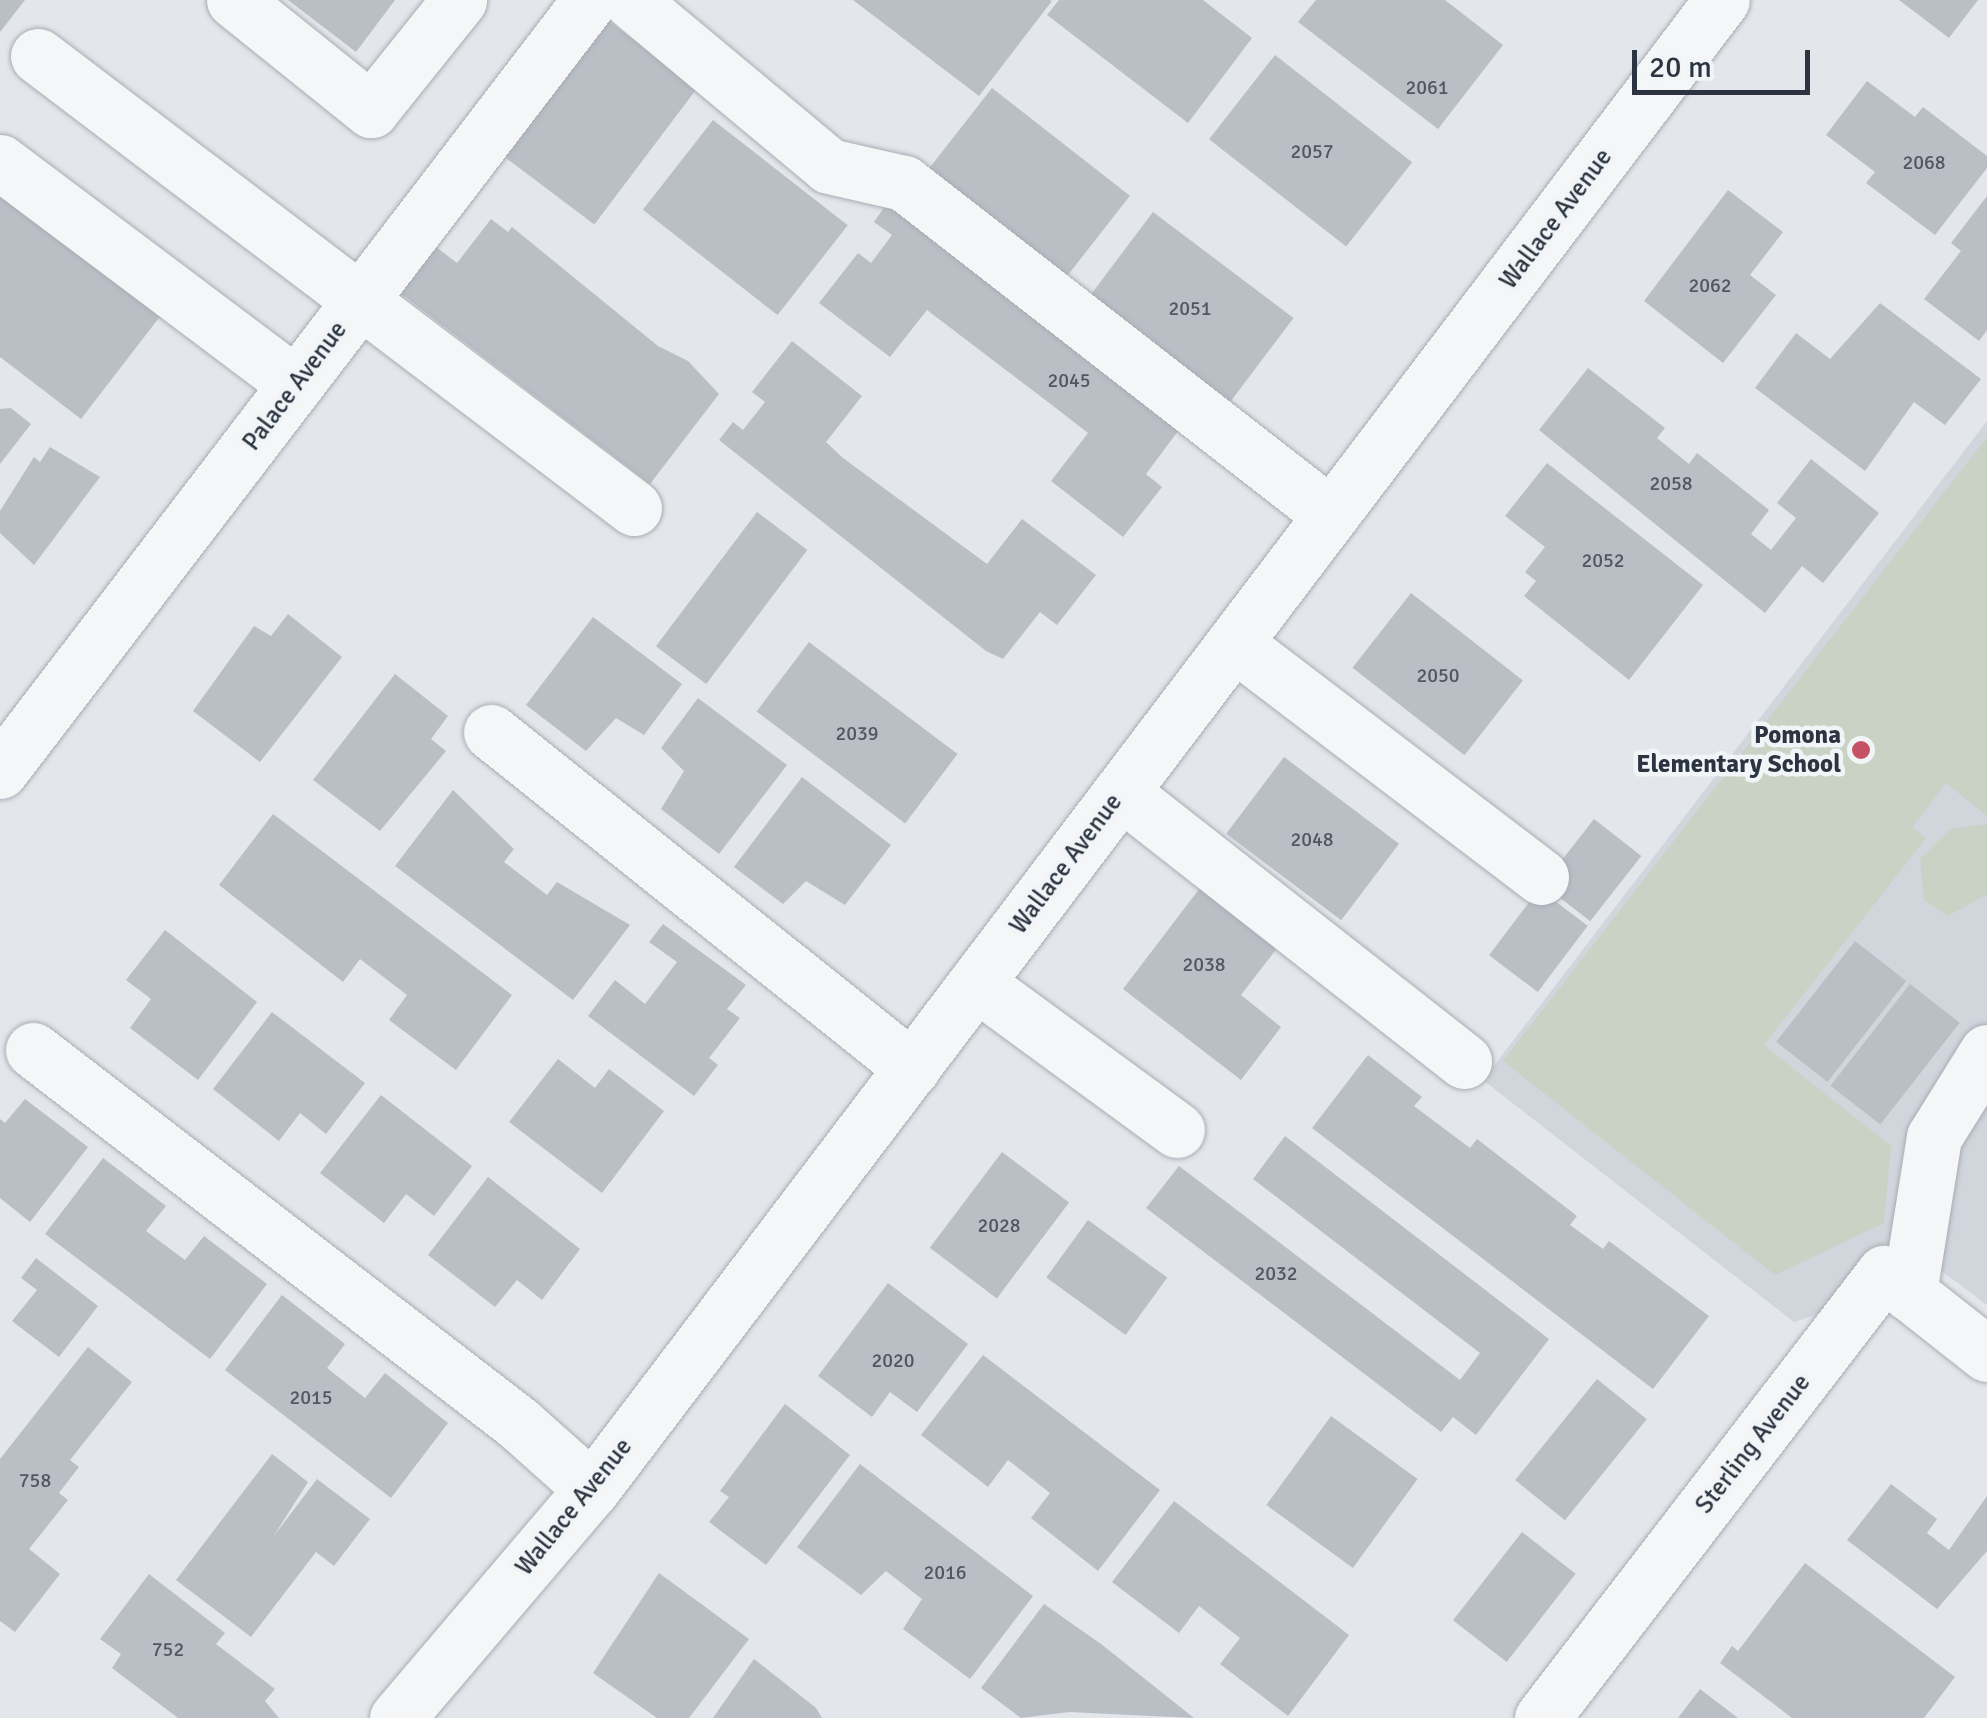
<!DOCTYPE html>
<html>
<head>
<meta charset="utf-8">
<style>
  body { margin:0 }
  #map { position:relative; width:1987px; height:1718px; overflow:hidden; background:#e3e6ea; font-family:Signika,sans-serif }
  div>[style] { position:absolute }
  .built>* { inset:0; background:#d1d5dc }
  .green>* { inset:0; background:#c8d3c5 }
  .building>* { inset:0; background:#babfc6; transform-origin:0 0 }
  .roads { filter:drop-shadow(0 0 2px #a8adb4) drop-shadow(0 0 2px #a8adb4) }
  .minor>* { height:55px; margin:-27.5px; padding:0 27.5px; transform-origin:27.5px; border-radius:27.5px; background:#f5f6f8 }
  .dots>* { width:28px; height:28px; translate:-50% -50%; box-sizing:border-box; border:5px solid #f2f5f7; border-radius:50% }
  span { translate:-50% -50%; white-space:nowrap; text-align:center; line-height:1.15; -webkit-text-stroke:9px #f2f5f7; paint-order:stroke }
  .number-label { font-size:20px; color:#505762 }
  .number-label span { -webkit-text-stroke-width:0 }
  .street-label { font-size:25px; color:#2c3441 }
  .poi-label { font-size:25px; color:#2c3441; font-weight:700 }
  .right { translate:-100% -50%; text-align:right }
  .scale { position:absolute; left:1632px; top:50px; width:178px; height:45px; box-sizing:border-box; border:5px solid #2c3441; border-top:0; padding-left:12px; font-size:30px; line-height:35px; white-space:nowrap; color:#2c3441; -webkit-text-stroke:8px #f2f5f7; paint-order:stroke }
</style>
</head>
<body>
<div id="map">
  <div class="built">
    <i style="clip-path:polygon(1987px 421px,1987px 1305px,1943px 1272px,1794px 1322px,1483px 1080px)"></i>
  </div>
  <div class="green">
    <i style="clip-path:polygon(1987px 437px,1987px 816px,1946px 783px,1912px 827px,1926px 838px,1764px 1045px,1891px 1146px,1884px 1223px,1775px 1275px,1503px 1061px)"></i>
    <i style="clip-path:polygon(1987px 824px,1987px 895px,1947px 916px,1924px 900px,1920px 859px,1950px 829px)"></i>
  </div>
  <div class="building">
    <i style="clip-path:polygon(0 0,25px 0,0 32px)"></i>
    <i style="clip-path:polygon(288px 0,395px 0,356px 52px)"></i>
    <i style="clip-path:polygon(853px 0,1050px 0,1052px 1px,979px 96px)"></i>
    <i style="clip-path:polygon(1059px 0,1203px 0,1252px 38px,1188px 123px,1047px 15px)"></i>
    <i style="clip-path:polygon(1316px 0,1445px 0,1503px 45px,1438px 129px,1298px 22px)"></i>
    <i style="clip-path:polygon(1899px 0,1978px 0,1949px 38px)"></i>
    <i style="left:607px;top:20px;width:113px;height:171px;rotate:37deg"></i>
    <i style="left:1275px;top:55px;width:174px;height:107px;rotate:38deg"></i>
    <i style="clip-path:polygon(1867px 81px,1915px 117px,1923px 107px,1987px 156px,1987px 168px,1935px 235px,1866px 183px,1875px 172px,1826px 135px)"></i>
    <i style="left:992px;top:88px;width:175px;height:107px;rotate:38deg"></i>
    <i style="left:713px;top:120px;width:171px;height:114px;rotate:38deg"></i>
    <i style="clip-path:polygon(0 184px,165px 310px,81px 419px,0 357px)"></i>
    <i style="clip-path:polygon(1728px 190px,1783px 232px,1750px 275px,1776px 295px,1723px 363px,1644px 301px)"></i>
    <i style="clip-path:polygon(1987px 196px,1987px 330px,1979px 341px,1924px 299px,1961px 251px,1951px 243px)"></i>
    <i style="clip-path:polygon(888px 202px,1181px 427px,1146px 474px,1162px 487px,1123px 537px,1051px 481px,1088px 433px,1048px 402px,927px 310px,890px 357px,819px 303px,858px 253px,871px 263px,892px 235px,874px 222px)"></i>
    <i style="left:1153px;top:212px;width:176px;height:106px;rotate:37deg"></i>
    <i style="clip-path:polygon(491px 219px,508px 232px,512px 227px,658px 346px,688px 361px,719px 394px,650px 484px,400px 293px,431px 243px,457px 263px)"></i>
    <i style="clip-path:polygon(1880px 303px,1981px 379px,1945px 425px,1914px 402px,1865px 471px,1755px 388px,1796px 333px,1830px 359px)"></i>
    <i style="clip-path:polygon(792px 341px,862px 396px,826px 442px,843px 458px,987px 564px,1022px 519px,1096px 575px,1057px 625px,1040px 612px,1003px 659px,986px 651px,719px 440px,733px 422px,743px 430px,765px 402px,752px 392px)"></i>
    <i style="clip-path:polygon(1588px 368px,1665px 428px,1657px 438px,1689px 464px,1697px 453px,1769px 510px,1751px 534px,1771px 550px,1796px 518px,1777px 503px,1811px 459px,1879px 513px,1823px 583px,1802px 566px,1765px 613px,1539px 430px)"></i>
    <i style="clip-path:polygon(11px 408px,31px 424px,0 464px,0 409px)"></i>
    <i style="clip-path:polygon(50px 447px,100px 477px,34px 565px,0 533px,0 511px,34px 457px,40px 462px)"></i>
    <i style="clip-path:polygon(1547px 463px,1703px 585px,1629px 680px,1524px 596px,1536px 581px,1525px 572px,1545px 547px,1505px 516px)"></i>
    <i style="left:757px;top:512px;width:63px;height:168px;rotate:37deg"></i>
    <i style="left:1411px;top:593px;width:142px;height:95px;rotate:38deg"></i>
    <i style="clip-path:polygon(288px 614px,342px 657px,260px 762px,193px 711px,254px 626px,271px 636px)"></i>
    <i style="clip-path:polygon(593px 617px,682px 684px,644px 735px,616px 718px,586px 751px,526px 705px)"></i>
    <i style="left:809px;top:642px;width:186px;height:87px;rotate:37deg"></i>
    <i style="clip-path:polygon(395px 674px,448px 716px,431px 739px,446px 751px,380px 831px,313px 780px)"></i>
    <i style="clip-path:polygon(698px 698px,787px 765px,719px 854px,661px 809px,684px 771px,661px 748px)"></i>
    <i style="left:1284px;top:757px;width:144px;height:96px;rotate:37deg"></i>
    <i style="clip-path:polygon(802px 777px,891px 845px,845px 905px,806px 881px,783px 904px,734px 867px)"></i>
    <i style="clip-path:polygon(453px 790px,514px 849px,504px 862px,547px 895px,557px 882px,630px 925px,573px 1000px,395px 866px)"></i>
    <i style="clip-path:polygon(273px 814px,512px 995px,456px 1070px,389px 1020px,407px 995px,360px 959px,343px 982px,219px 885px)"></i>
    <i style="left:1594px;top:819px;width:60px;height:83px;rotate:38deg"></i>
    <i style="clip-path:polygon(1206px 880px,1284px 939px,1241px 995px,1281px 1027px,1241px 1080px,1123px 989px)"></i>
    <i style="left:1539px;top:889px;width:61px;height:83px;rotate:37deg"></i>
    <i style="clip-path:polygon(663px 924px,746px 985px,727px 1009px,740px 1018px,709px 1058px,718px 1065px,694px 1096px,588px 1016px,615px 980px,645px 1004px,677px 962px,649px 942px)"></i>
    <i style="clip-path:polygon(165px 930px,257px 1002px,198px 1080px,130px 1028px,151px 999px,126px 980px)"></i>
    <i style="left:1855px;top:941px;width:65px;height:128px;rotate:38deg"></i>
    <i style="left:1910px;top:984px;width:63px;height:129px;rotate:38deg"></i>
    <i style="clip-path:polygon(272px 1012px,365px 1083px,326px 1134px,300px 1113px,279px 1141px,213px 1089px)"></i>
    <i style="clip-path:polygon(1368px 1055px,1422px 1097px,1414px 1106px,1470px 1148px,1477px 1139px,1577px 1216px,1570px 1225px,1603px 1249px,1609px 1241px,1709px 1316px,1653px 1389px,1312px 1128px)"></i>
    <i style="clip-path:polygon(558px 1059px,595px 1088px,609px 1069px,664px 1111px,602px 1193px,509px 1122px)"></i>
    <i style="clip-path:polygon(381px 1095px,472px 1166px,434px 1216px,406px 1194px,384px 1223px,320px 1173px)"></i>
    <i style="clip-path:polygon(25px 1099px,88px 1147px,30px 1222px,0 1198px,0 1119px,5px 1123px)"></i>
    <i style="clip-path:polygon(1285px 1136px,1549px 1339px,1476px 1435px,1453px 1417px,1441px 1432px,1146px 1208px,1179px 1166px,1460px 1380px,1480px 1353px,1253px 1179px)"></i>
    <i style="left:1002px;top:1152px;width:84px;height:120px;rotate:37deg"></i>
    <i style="clip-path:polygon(103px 1158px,166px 1206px,146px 1231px,185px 1260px,204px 1236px,267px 1284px,210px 1359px,45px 1234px)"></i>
    <i style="clip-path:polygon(488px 1177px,580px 1249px,542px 1300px,517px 1280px,495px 1307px,428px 1255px)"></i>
    <i style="left:1088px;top:1220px;width:98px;height:71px;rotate:36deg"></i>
    <i style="clip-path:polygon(36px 1258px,98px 1306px,59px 1357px,12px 1321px,37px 1290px,21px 1278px)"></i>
    <i style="clip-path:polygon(888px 1283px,968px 1344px,917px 1412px,890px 1392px,872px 1417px,818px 1376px)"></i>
    <i style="clip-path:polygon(282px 1295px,345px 1344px,327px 1368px,365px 1398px,385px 1373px,448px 1423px,391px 1498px,225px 1370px)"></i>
    <i style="clip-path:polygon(88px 1347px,132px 1382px,70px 1460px,79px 1467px,59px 1493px,68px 1500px,29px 1549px,60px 1574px,15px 1632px,0 1621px,0 1459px)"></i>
    <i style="clip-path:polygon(983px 1355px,1160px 1490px,1098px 1571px,1031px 1518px,1050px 1493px,1008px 1460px,988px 1487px,921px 1435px)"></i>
    <i style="left:1597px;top:1379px;width:64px;height:130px;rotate:39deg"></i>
    <i style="clip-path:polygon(785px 1404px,850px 1455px,766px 1565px,709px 1522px,729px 1497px,720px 1491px)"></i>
    <i style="left:1331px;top:1416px;width:107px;height:110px;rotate:36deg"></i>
    <i style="clip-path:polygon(272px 1454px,308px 1482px,273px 1537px,317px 1479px,370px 1519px,334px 1566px,316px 1552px,251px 1637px,176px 1580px)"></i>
    <i style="clip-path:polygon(860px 1464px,1033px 1596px,970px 1679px,903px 1629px,922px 1599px,886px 1571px,861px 1595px,797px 1547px)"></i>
    <i style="clip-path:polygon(1891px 1484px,1937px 1519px,1927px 1533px,1949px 1550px,1987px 1496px,1987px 1551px,1937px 1609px,1847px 1540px)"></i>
    <i style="clip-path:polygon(1174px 1501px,1349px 1635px,1288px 1716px,1220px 1664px,1240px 1638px,1199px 1606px,1179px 1633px,1112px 1582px)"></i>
    <i style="left:1522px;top:1532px;width:68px;height:112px;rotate:38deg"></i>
    <i style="clip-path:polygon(1805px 1563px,1955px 1677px,1924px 1718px,1792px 1718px,1720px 1663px,1732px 1646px,1738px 1651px)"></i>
    <i style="clip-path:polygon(659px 1573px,749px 1639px,689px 1718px,657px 1718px,593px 1673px)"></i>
    <i style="clip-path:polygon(149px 1574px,225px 1633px,216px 1644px,275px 1689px,265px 1701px,279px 1718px,178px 1718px,112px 1668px,121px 1654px,100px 1639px)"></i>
    <i style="clip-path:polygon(1044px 1604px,1101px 1644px,1194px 1718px,1069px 1712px,1021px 1718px,981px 1688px)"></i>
    <i style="clip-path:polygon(754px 1659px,816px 1708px,822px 1718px,713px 1718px)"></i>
    <i style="clip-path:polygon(1700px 1689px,1738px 1718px,1678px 1718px)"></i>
  </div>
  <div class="roads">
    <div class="minor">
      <i style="left:234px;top:0;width:176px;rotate:38.8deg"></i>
      <i style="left:371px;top:110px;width:141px;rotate:-51.3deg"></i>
      <i style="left:630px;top:0;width:259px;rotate:39.8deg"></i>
      <i style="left:829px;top:166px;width:77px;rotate:12.8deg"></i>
      <i style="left:904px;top:183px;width:541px;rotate:37.87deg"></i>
      <i style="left:38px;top:56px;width:748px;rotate:37.18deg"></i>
      <i style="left:0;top:162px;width:370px;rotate:36.9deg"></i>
      <i style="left:1234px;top:643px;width:386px;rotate:37.3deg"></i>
      <i style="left:491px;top:732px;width:539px;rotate:38.59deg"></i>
      <i style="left:0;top:771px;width:971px;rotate:-52.58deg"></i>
      <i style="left:1121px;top:792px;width:436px;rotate:38.1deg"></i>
      <i style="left:976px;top:983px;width:249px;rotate:36.2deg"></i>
      <i style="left:33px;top:1050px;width:612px;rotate:37.56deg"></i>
      <i style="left:518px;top:1423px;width:99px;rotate:41.7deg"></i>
      <i style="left:1909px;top:1293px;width:158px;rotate:-80.9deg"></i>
      <i style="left:1934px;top:1137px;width:100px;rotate:-58.1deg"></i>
      <i style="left:397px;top:1718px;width:301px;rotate:-49.6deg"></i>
      <i style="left:592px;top:1489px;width:1869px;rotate:-52.81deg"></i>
      <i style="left:1542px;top:1718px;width:561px;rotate:-52.46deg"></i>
      <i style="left:1884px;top:1273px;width:131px;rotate:38.2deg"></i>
    </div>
  </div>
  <div class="dots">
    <i style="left:1861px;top:750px;background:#c55264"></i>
  </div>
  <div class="number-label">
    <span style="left:1427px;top:87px">2061</span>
    <span style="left:1312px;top:151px">2057</span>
    <span style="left:1924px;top:162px">2068</span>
    <span style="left:1710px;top:285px">2062</span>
    <span style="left:1190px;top:308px">2051</span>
    <span style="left:1069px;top:380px">2045</span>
    <span style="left:1671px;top:483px">2058</span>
    <span style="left:1603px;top:560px">2052</span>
    <span style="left:1438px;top:675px">2050</span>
    <span style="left:857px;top:733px">2039</span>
    <span style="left:1312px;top:839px">2048</span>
    <span style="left:1204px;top:964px">2038</span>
    <span style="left:999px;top:1225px">2028</span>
    <span style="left:1276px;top:1273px">2032</span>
    <span style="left:893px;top:1360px">2020</span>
    <span style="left:311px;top:1397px">2015</span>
    <span style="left:35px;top:1480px">758</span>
    <span style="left:945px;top:1572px">2016</span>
    <span style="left:168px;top:1649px">752</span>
  </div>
  <div class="street-label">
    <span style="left:1556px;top:219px;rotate:-53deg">Wallace Avenue</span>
    <span style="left:295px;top:386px;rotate:-53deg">Palace Avenue</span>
    <span style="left:1066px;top:864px;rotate:-53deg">Wallace Avenue</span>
    <span style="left:1753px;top:1444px;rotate:-52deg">Sterling Avenue</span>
    <span style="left:574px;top:1507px;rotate:-51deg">Wallace Avenue</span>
  </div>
  <div class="poi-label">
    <span class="right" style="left:1841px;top:750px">Pomona<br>Elementary School</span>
  </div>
  <div class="scale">20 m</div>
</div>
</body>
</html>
